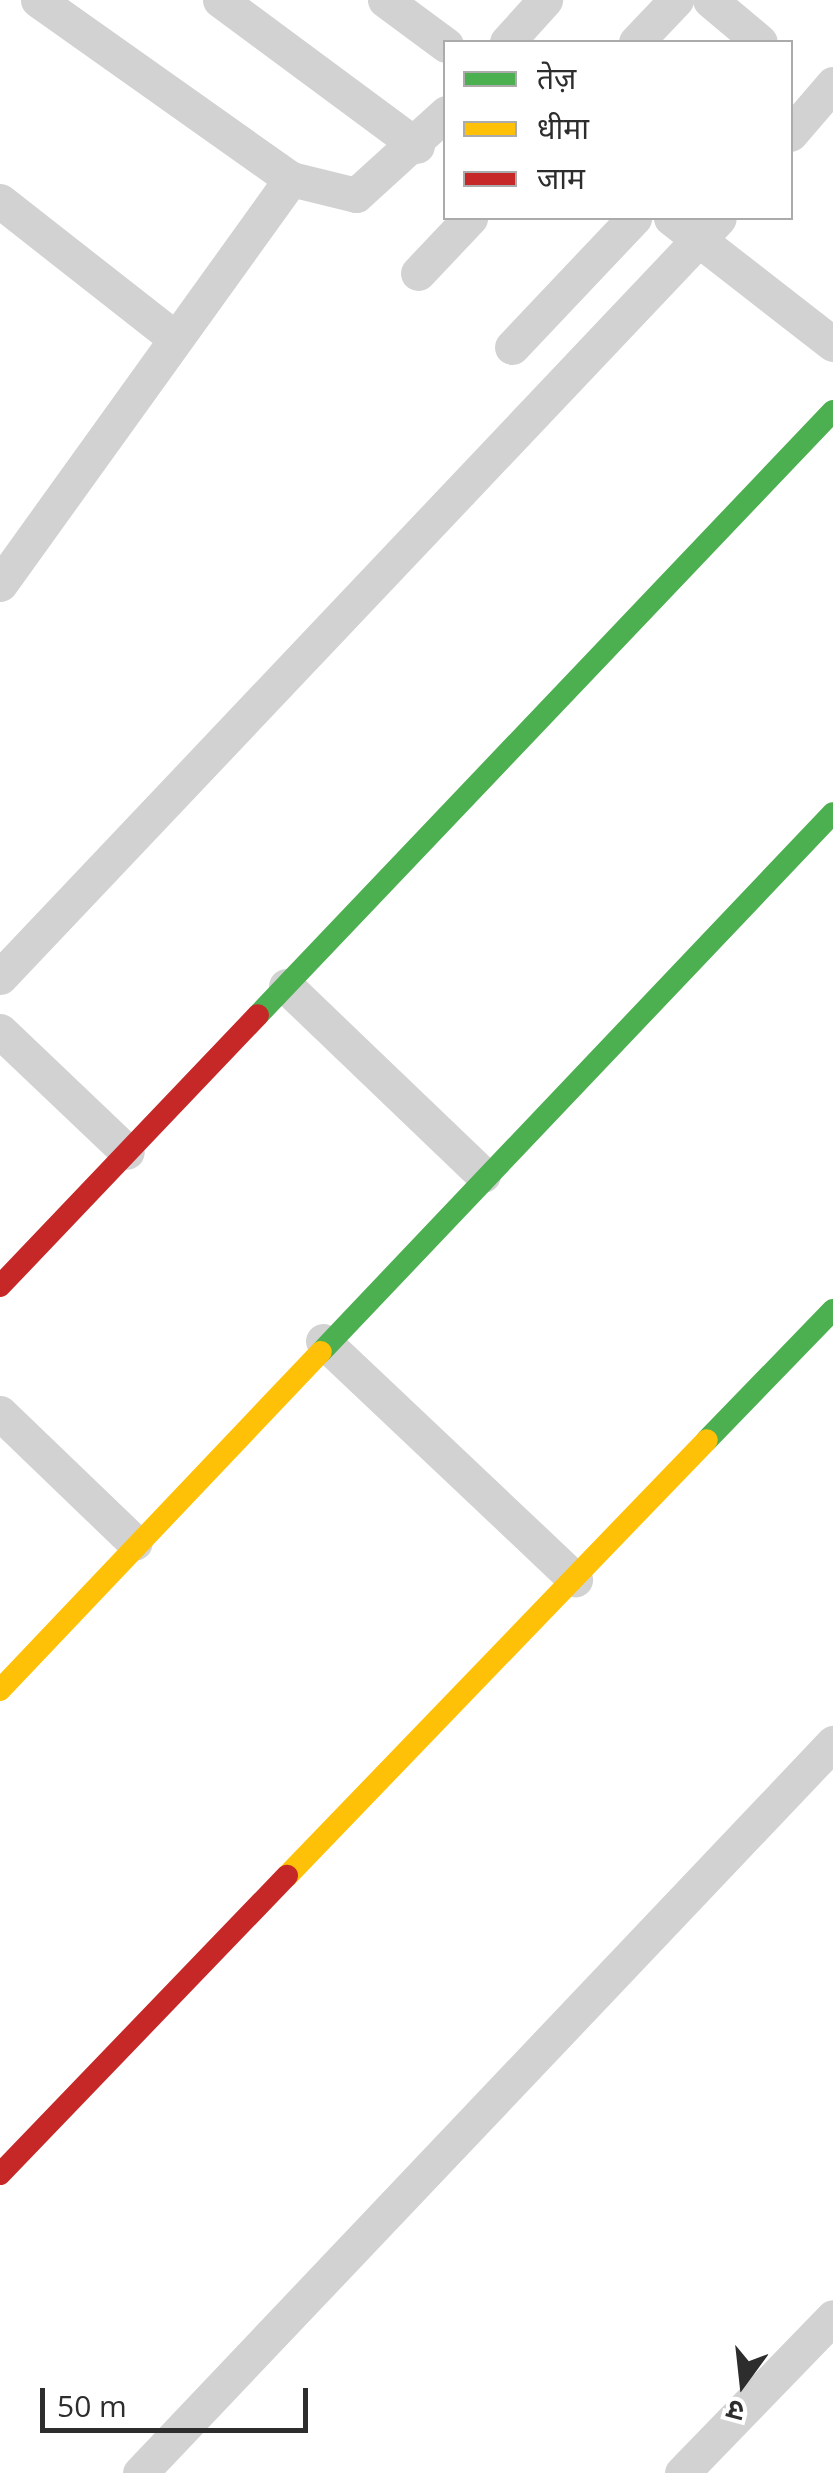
<!DOCTYPE html>
<html>
<head>
<meta charset="utf-8">
<style>
  body { margin:0 }
  #map { position:relative; width:833px; height:2473px; overflow:hidden; background:#fff; font-family:"Open Sans","Noto Sans Devanagari",sans-serif }
  div>[style] { position:absolute }
  .street>* { height:35px; margin:-17.5px; padding:0 17.5px; transform-origin:17.5px; border-radius:17.5px; background:#d2d2d2 }
  .fast>* { height:22px; margin:-11px; padding:0 11px; transform-origin:11px; border-radius:11px; background:#4caf50 }
  .slow>* { height:22px; margin:-11px; padding:0 11px; transform-origin:11px; border-radius:11px; background:#ffc107 }
  .jam>* { height:22px; margin:-11px; padding:0 11px; transform-origin:11px; border-radius:11px; background:#c62828 }
  span { translate:-50% -50%; white-space:nowrap; text-align:center; line-height:1.15; -webkit-text-stroke:10px #fff; paint-order:stroke }
  .legend { position:absolute; left:443px; top:40px; width:350px; height:180px; box-sizing:border-box; background:#fff; border:2px solid #ababab; margin:0; padding:12px 18px; list-style:none; font-size:30px; color:#2d2d2d }
  .legend li { display:flex; align-items:center; gap:20px; height:50px }
  .legend b { width:50px; border:2px solid #ababab }
  .north { position:absolute; left:693px; top:2333px; width:100px; height:100px; -webkit-text-stroke:8px #fff; paint-order:stroke; rotate:195deg; font-size:28px; font-weight:700; line-height:40px; text-align:center; color:#2d2d2d }
  .north::after { content:''; display:block; margin:auto; width:35px; height:45px; background:#2d2d2d; clip-path:polygon(50% 0,100% 100%,50% 72%,0 100%) }
  .scale { position:absolute; left:40px; top:2388px; width:268px; height:45px; box-sizing:border-box; border:5px solid #2d2d2d; border-top:0; padding-left:12px; font-size:30px; line-height:35px; white-space:nowrap; color:#2d2d2d; -webkit-text-stroke:8px #fff; paint-order:stroke }
</style>
</head>
<body>
<div id="map">
  <div class="street">
    <i style="left:38px;top:0;width:310px;rotate:35.3deg"></i>
    <i style="left:220px;top:0;width:245px;rotate:36.5deg"></i>
    <i style="left:385px;top:0;width:76px;rotate:36.4deg"></i>
    <i style="left:710px;top:0;width:65px;rotate:40deg"></i>
    <i style="left:507px;top:42px;width:57px;rotate:-47.9deg"></i>
    <i style="left:636px;top:42px;width:58px;rotate:-46.4deg"></i>
    <i style="left:790px;top:134px;width:66px;rotate:-49.3deg"></i>
    <i style="left:0;top:201px;width:219px;rotate:38.1deg"></i>
    <i style="left:671px;top:218px;width:205px;rotate:37.9deg"></i>
    <i style="left:418px;top:273px;width:76px;rotate:-46.6deg"></i>
    <i style="left:512px;top:347px;width:178px;rotate:-46.6deg"></i>
    <i style="left:0;top:584px;width:499px;rotate:-54.3deg"></i>
    <i style="left:291px;top:179px;width:67px;rotate:13.8deg"></i>
    <i style="left:356px;top:195px;width:122px;rotate:-42.3deg"></i>
    <i style="left:0;top:977px;width:1045px;rotate:-46.55deg"></i>
    <i style="left:286px;top:986px;width:273px;rotate:43.8deg"></i>
    <i style="left:0;top:1031px;width:175px;rotate:43.6deg"></i>
    <i style="left:323px;top:1341px;width:347px;rotate:43.4deg"></i>
    <i style="left:0;top:1413px;width:187px;rotate:43.9deg"></i>
    <i style="left:140px;top:2473px;width:1007px;rotate:-46.49deg"></i>
    <i style="left:682px;top:2473px;width:217px;rotate:-45.9deg"></i>
  </div>
  <div class="fast">
    <i style="left:258px;top:1015px;width:834px;rotate:-46.41deg"></i>
    <i style="left:321px;top:1352px;width:743px;rotate:-46.47deg"></i>
    <i style="left:707px;top:1440px;width:181px;rotate:-45.9deg"></i>
  </div>
  <div class="slow">
    <i style="left:0;top:1690px;width:466px;rotate:-46.5deg"></i>
    <i style="left:287px;top:1876px;width:605px;rotate:-46.07deg"></i>
  </div>
  <div class="jam">
    <i style="left:0;top:1286px;width:374px;rotate:-46.4deg"></i>
    <i style="left:0;top:2174px;width:414px;rotate:-46.1deg"></i>
  </div>
  <ul class="legend">
  <li><b style="height:12px;background:#4caf50"></b>तेज़</li>
  <li><b style="height:12px;background:#ffc107"></b>धीमा</li>
  <li><b style="height:12px;background:#c62828"></b>जाम</li>
  </ul>
  <div class="north">उ</div>
  <div class="scale">50 m</div>
</div>
</body>
</html>
